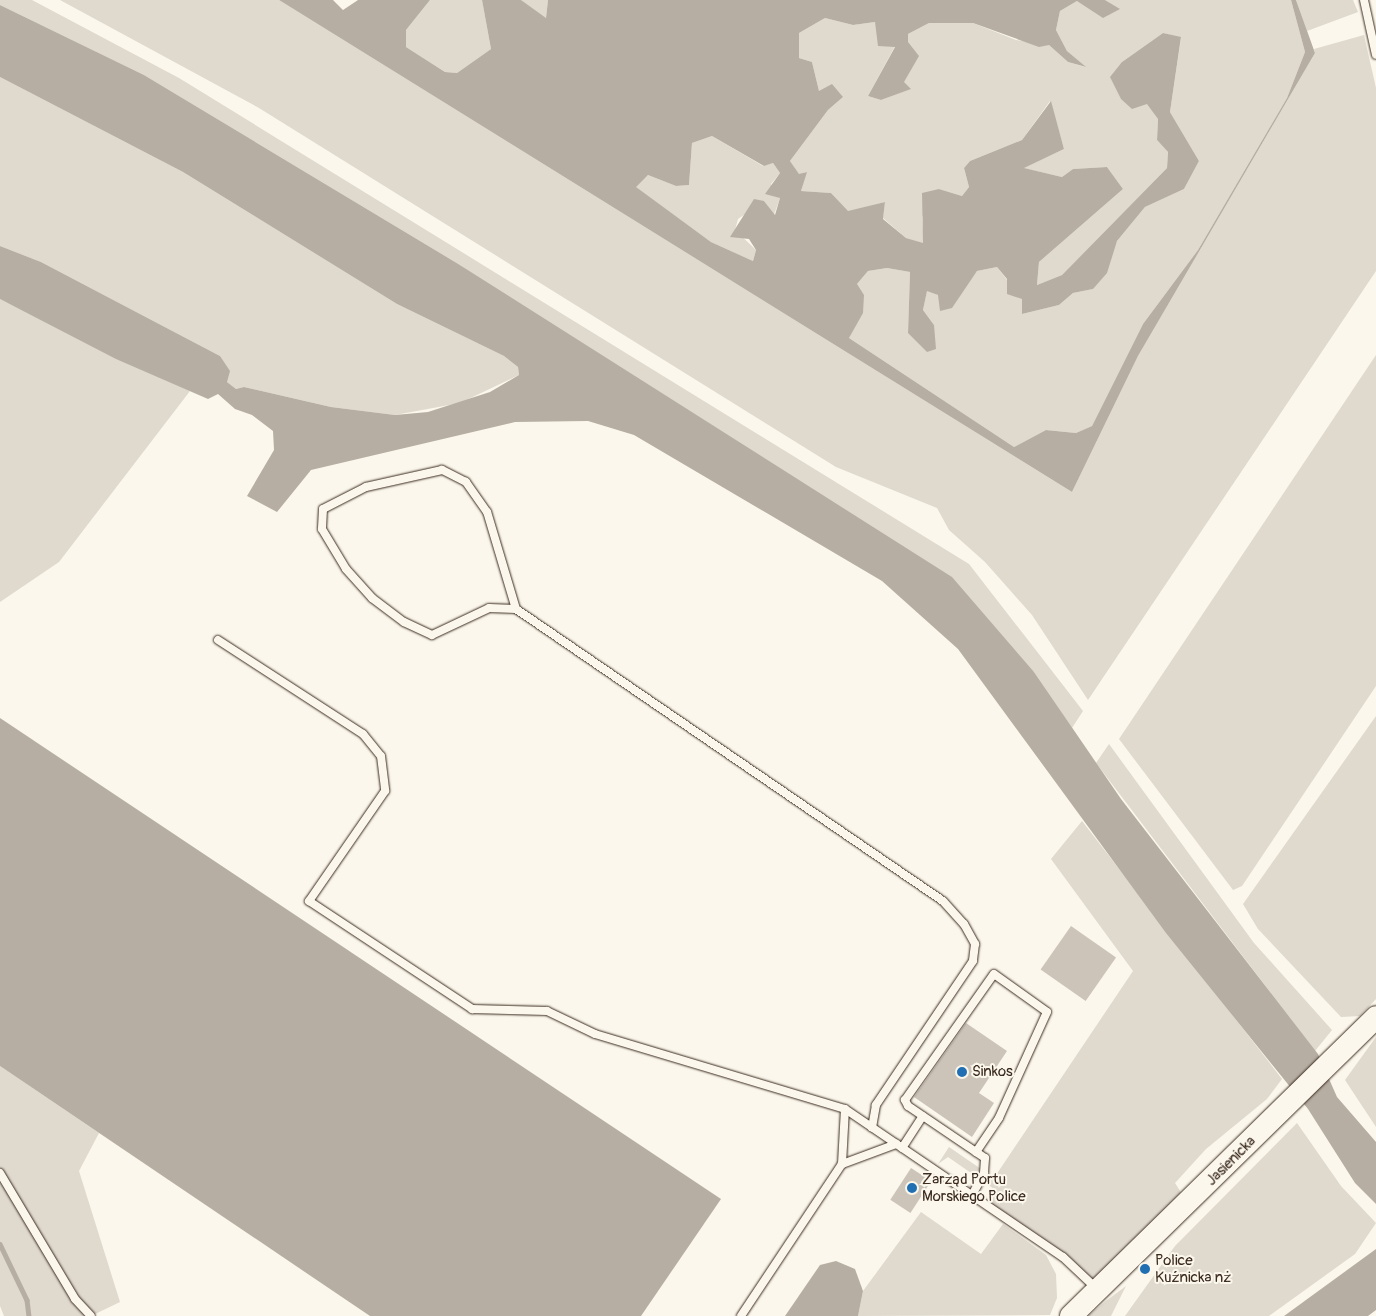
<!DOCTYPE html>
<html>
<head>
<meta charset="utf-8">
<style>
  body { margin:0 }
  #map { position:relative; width:1376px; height:1316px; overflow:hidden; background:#fbf7ec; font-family:Pangolin,sans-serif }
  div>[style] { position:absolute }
  .green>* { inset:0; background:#dfd9ce }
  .water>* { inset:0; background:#b6aea2 }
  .stream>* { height:4.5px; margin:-2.25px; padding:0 2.25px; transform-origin:2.25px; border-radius:2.25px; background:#b6aea2 }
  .building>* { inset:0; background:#ccc4b9; transform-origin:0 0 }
  .roads { filter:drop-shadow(0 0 1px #3b2a1e) drop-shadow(0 0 1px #3b2a1e) }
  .lane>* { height:8px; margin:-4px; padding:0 4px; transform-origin:4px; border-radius:4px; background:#fbf7ec }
  .secondary>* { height:22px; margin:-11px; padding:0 11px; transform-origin:11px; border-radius:11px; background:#fbf7ec }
  .dots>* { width:14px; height:14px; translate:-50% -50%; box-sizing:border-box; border:2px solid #fbf7ec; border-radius:50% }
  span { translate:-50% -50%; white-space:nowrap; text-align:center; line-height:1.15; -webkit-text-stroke:4px #fbf7ec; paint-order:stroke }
  .poi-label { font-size:15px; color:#3b2a1e }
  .left { translate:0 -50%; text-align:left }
  .street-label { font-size:15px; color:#3b2a1e }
</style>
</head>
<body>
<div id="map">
  <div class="green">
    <i style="clip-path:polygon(0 0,32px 0,179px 78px,969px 564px,1083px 711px,1072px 728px,1034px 672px,455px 262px,144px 75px,0 5px)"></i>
    <i style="clip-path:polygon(60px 0,279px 0,1072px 492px,1138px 356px,1315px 53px,1314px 49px,1364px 35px,1376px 88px,1376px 271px,1088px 700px,1032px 615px,985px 562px,949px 530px,937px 508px,836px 467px,259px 108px)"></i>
    <i style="clip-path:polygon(430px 0,482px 0,491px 49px,457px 73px,445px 72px,406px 47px,406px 30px)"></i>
    <i style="clip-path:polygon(521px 0,548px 0,546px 18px,528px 8px)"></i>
    <i style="clip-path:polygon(1105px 0,1291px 0,1305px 52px,1287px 98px,1198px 250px,1143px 324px,1092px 426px,1076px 433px,1046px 430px,1014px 447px,849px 338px,858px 317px,857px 284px,868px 271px,887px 268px,910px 272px,908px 333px,934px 325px,923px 310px,927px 290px,938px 295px,961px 288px,977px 271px,997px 267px,1022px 299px,1022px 314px,1059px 305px,1073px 293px,1093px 289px,1117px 241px,1145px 207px,1184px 189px,1199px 161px,1170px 112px,1181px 38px,1163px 33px,1122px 62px,1158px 119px,1157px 140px,1168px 152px,1167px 168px,1062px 275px,1037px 285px,1039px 262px,1123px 189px,1107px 167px,1073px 169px,1062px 177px,1023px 168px,1064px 149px,1050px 101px,1022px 140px,970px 161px,964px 168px,969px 187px,962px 196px,939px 189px,922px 217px,924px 244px,906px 238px,883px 218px,885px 202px,848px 212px,831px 193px,801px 191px,806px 172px,799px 175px,790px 161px,828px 110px,843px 97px,819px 91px,812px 62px,799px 58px,799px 33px,825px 18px,853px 25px,875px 22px,895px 46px,868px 96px,881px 100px,910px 89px,903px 83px,908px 34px,929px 23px,973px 23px,1016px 40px,1049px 45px,1068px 62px,1085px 67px,1067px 51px,1056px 30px,1060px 11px,1077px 1px,1119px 9px)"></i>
    <i style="clip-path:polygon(1296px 0,1353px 0,1358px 12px,1307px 31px)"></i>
    <i style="clip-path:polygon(0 77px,183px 172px,397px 304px,504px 356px,518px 367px,519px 375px,460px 403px,395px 415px,331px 407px,244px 387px,236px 389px,227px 382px,220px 356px,41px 262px,0 246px)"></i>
    <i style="clip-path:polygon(712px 136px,763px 166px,773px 163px,780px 173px,771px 184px,780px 198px,774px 215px,764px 201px,738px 219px,735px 230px,756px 250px,753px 261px,711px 242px,635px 187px,648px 175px,676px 186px,689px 185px,692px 143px)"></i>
    <i style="clip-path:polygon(0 299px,190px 391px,59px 562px,0 602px)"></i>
    <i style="clip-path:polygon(1376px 355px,1376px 686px,1242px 886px,1233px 890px,1119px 739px)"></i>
    <i style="clip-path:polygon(1376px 716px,1376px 999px,1360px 1016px,1341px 1017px,1258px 929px,1243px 904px)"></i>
    <i style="clip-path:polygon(1109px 744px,1254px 943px,1332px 1030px,1315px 1051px,1096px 763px)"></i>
    <i style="clip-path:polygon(1082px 821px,1282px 1079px,1267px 1099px,1206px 1149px,1175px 1183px,1182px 1194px,1090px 1282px,1063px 1257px,988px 1206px,997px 1191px,948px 1157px,938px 1164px,949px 1147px,994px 1178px,1133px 971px,1051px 859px)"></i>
    <i style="clip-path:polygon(1376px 1037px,1376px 1127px,1345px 1080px)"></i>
    <i style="clip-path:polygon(0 1066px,99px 1133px,79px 1171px,120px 1302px,91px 1316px,4px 1316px,0 1306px)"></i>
    <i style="clip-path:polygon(1297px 1123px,1341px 1186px,1376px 1223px,1355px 1254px,1269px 1316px,1125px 1316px,1175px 1246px)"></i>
    <i style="clip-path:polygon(921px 1212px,981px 1254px,1003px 1224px,1046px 1255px,1056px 1274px,1057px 1298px,1050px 1315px,858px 1316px,863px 1291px)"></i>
    <i style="clip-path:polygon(1126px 1286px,1111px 1316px,1088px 1316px,1106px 1301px)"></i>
  </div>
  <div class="water">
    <i style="clip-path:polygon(evenodd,279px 0,333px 0,343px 10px,358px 0,430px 0,406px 30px,406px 47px,445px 72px,457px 73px,491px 49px,482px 0,521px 0,546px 18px,548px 0,1105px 0,1120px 9px,1103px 18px,1077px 1px,1060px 11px,1056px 30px,1067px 51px,1086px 67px,1068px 62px,1049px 45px,1039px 47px,973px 23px,929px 23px,908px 34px,908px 42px,919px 56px,904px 82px,911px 89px,881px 100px,868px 96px,895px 47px,878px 46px,875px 22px,853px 25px,825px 18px,799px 33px,799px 58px,812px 62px,819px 91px,832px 84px,843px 97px,828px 110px,790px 161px,799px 174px,807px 172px,801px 191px,831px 193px,848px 211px,885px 202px,883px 219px,906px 238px,923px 243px,922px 193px,939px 189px,962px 196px,969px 187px,964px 168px,970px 161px,1022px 140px,1051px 101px,1064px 149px,1024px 168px,1062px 177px,1073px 169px,1107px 167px,1123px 189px,1039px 262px,1037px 285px,1062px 275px,1167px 168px,1168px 152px,1157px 140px,1158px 119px,1147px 104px,1132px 109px,1121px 99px,1110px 77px,1122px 62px,1163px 33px,1181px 37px,1170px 112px,1199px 161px,1184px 189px,1145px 207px,1117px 241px,1107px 273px,1093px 289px,1073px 293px,1059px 305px,1022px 314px,1022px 299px,1007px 294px,1007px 279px,997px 267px,977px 271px,952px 308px,940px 311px,938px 295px,927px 291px,923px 310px,934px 325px,936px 349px,927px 352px,908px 333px,910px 272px,887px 268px,868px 271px,857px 284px,864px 295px,863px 313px,849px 338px,1014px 447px,1046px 430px,1076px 433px,1092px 426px,1143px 324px,1198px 250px,1287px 98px,1305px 52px,1291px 0,1296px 0,1315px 53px,1138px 356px,1072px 492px,279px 0,712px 136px,764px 166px,773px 163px,780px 173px,765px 194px,780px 198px,775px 215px,764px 201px,754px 199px,730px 237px,749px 239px,756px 250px,753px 261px,711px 242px,636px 187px,648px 175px,676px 186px,689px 185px,692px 143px,712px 136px)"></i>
    <i style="clip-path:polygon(0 5px,144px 75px,455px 262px,952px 577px,1034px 672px,1121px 799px,1318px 1054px,1337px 1097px,1376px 1142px,1376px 1204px,1355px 1183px,1308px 1109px,1166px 933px,958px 649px,882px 581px,634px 435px,588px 421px,515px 422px,311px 470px,277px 512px,247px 496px,274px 450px,273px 431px,252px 415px,235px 409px,218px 394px,208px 399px,116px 359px,0 299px,0 246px,41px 262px,220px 356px,230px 371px,227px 382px,236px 389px,244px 387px,331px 407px,395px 415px,428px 412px,490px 392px,519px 375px,518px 367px,504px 356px,397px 304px,183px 172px,0 77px)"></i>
    <i style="clip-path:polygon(0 718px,721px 1199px,641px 1316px,370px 1316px,0 1066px)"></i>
    <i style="clip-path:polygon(1376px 1249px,1376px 1310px,1368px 1316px,1284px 1316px)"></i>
    <i style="clip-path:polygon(836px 1261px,855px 1269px,863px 1291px,858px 1316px,785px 1316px,820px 1265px)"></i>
  </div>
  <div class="stream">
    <i style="left:0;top:1244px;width:62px;rotate:64.3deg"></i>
    <i style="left:27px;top:1300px;width:16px;rotate:83deg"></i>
  </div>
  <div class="building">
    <i style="left:1071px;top:926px;width:55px;height:53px;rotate:35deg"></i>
    <i style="clip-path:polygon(966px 1023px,1007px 1051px,979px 1093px,994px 1103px,972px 1137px,914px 1097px)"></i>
    <i style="left:911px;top:1168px;width:24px;height:38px;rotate:33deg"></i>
  </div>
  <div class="roads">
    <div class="lane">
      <i style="left:1364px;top:0;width:56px;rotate:77.7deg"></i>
      <i style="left:516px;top:609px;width:101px;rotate:-106.6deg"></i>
      <i style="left:487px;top:512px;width:37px;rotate:-125deg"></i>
      <i style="left:466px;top:482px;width:27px;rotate:-153deg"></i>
      <i style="left:442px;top:470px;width:78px;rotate:167.4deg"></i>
      <i style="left:366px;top:487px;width:48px;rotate:152.9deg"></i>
      <i style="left:323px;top:509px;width:20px;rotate:93deg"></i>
      <i style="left:322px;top:529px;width:47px;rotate:59deg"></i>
      <i style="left:346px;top:569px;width:39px;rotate:48deg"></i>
      <i style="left:372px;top:598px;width:40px;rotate:37deg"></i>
      <i style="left:404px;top:622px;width:31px;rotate:25deg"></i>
      <i style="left:432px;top:635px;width:63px;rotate:-25.3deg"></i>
      <i style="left:489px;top:608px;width:27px;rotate:2deg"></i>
      <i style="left:516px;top:609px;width:517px;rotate:34.37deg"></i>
      <i style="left:943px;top:901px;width:31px;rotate:48deg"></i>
      <i style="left:964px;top:924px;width:23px;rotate:61deg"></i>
      <i style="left:975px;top:944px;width:17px;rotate:97deg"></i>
      <i style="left:973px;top:961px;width:174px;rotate:124deg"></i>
      <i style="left:876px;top:1105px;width:23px;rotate:100deg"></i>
      <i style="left:218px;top:640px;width:173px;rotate:33deg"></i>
      <i style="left:363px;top:734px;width:28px;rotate:51deg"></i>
      <i style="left:381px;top:756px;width:35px;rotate:83deg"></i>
      <i style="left:385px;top:791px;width:134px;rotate:124.6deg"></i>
      <i style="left:309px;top:901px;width:196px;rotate:33.5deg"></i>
      <i style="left:472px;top:1009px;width:75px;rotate:1.5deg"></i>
      <i style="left:547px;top:1011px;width:53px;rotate:25.6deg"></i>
      <i style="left:595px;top:1034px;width:261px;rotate:16.7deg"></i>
      <i style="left:845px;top:1109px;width:263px;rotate:34.2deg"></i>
      <i style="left:1063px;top:1257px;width:47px;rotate:43.3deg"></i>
      <i style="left:902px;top:1148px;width:38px;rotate:-57deg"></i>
      <i style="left:842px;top:1164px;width:55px;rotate:-86.9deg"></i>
      <i style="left:0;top:1173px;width:147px;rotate:59.2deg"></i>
      <i style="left:75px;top:1299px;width:23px;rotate:47deg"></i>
      <i style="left:972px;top:1195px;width:25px;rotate:-61deg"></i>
      <i style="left:984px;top:1173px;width:15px;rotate:-86deg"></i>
      <i style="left:985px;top:1158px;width:11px;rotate:-146deg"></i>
      <i style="left:976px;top:1152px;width:82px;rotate:-145.9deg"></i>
      <i style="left:908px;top:1106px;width:7px;rotate:-117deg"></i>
      <i style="left:905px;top:1100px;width:154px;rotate:-54.8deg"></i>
      <i style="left:994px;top:974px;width:65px;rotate:35.6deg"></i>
      <i style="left:1047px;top:1012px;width:116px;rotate:114.4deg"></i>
      <i style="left:999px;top:1118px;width:41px;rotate:124.1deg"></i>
      <i style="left:741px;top:1316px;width:182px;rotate:-56.4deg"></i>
      <i style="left:842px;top:1164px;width:58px;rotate:-20.3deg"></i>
    </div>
    <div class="secondary">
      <i style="left:1071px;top:1316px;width:427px;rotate:-44.4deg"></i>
    </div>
  </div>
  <div class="dots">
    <i style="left:962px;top:1072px;background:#1f6fb2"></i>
    <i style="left:912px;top:1188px;background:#1f6fb2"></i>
    <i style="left:1145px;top:1269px;background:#1f6fb2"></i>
  </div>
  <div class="poi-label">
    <span class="left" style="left:972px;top:1072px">Sinkos</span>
    <span class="left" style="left:922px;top:1188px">Zarząd Portu<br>Morskiego Police</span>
    <span class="left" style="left:1155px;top:1269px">Police<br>Kuźnicka nż</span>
  </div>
  <div class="street-label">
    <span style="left:1231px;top:1161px;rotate:-45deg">Jasienicka</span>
  </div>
</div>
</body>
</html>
